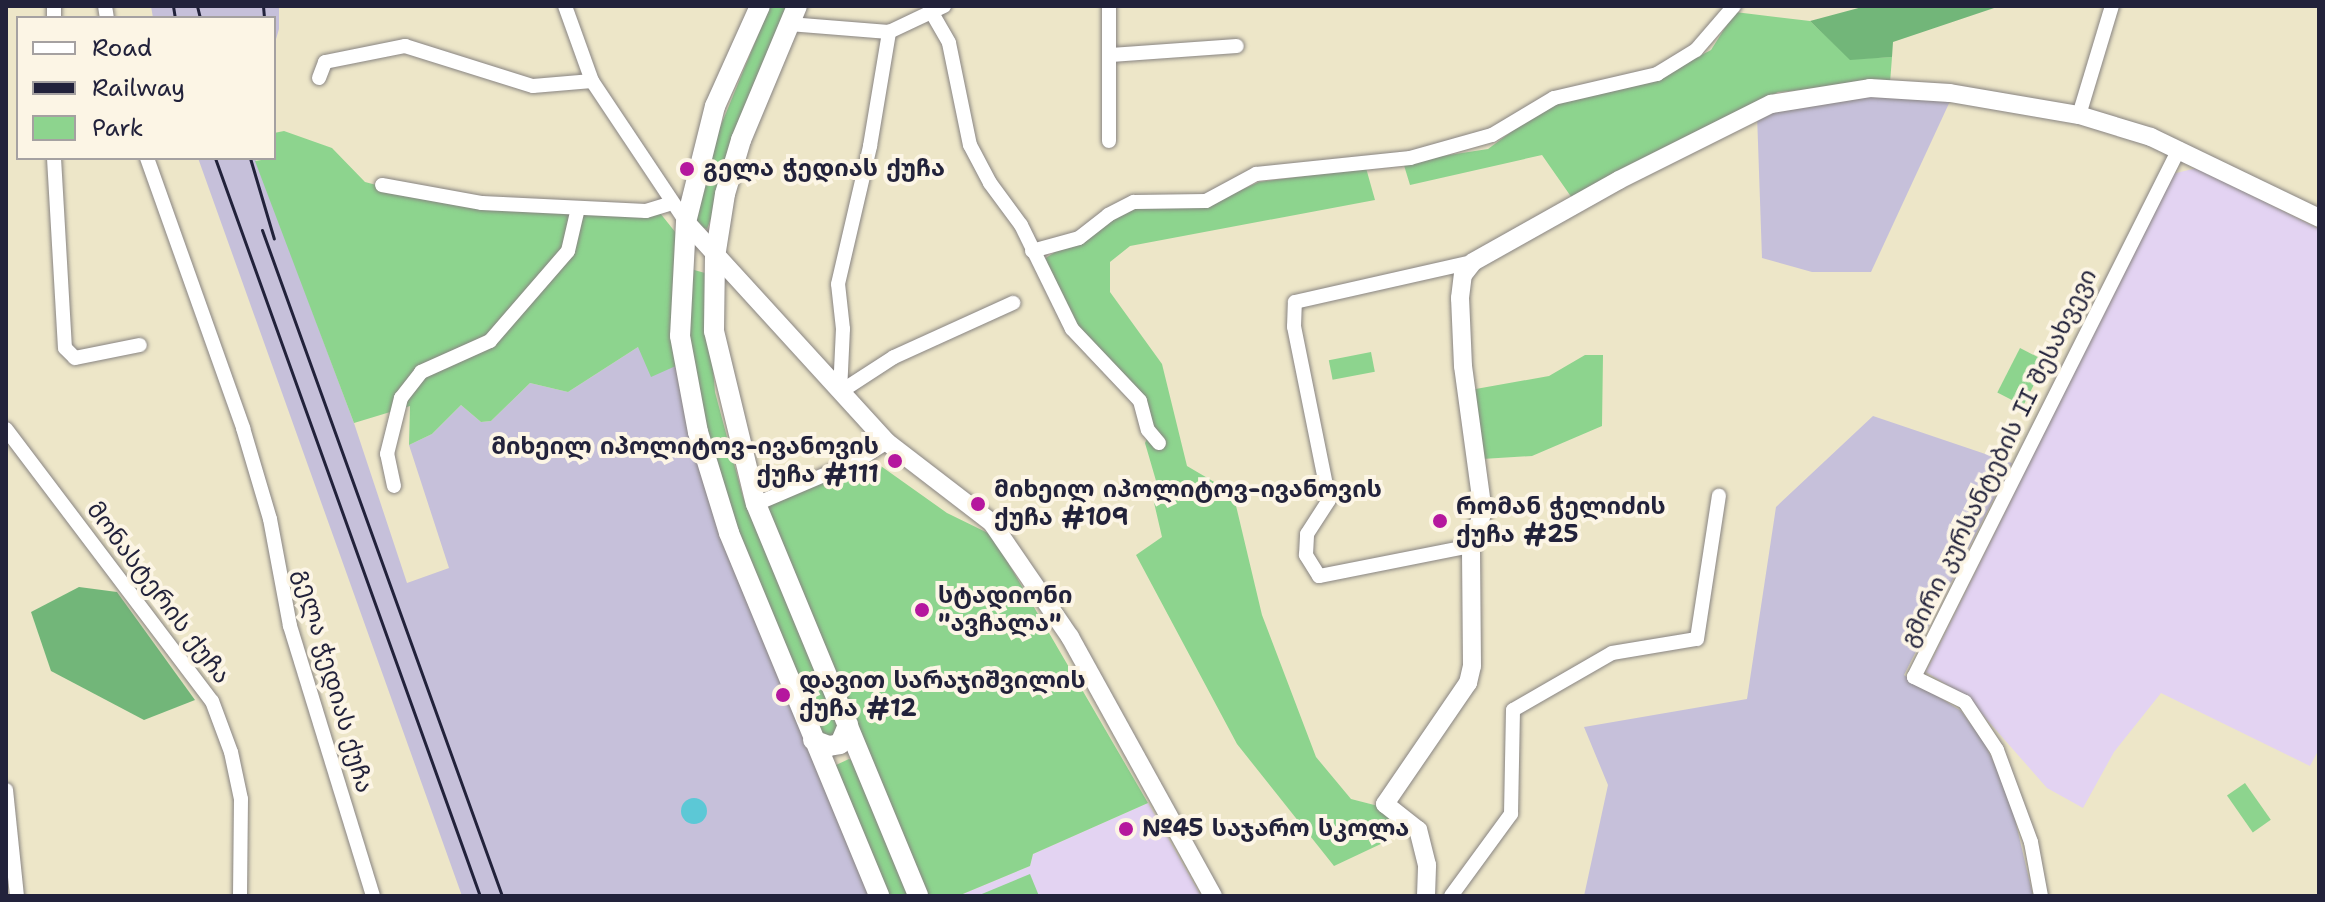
<!DOCTYPE html>
<html>
<head>
<meta charset="utf-8">
<style>
  body { margin:0 }
  #map { position:relative; width:2325px; height:902px; overflow:hidden; background:#ede6c8; font-family:"Shantell Sans","Noto Sans Georgian",sans-serif }
  div>[style] { position:absolute }
  .built>* { inset:0; background:#e3d3f2 }
  .industrial>* { inset:0; background:#c6c0da }
  .green>* { inset:0; background:#8dd48e; transform-origin:0 0 }
  .forest>* { inset:0; background:#72b679 }
  .water>* { inset:0; background:#5cc8d6 }
  .round { border-radius:50% }
  .roads { filter:drop-shadow(0 0 2px #888482) drop-shadow(0 0 2px #888482) }
  .minor>* { height:14px; margin:-7px; padding:0 7px; transform-origin:7px; border-radius:7px; background:#fff }
  .tertiary>* { height:18px; margin:-9px; padding:0 9px; transform-origin:9px; border-radius:9px; background:#fff }
  .secondary>* { height:20px; margin:-10px; padding:0 10px; transform-origin:10px; border-radius:10px; background:#fff }
  .rail>* { height:3px; margin:-1.5px; padding:0 1.5px; transform-origin:1.5px; border-radius:1.5px; background:#22223b }
  .dots>* { width:22px; height:22px; translate:-50% -50%; box-sizing:border-box; border:4px solid #fcf5e5; border-radius:50% }
  span { translate:-50% -50%; white-space:nowrap; text-align:center; line-height:1.15; -webkit-text-stroke:8px #fcf5e5; paint-order:stroke }
  .poi-label { font-size:24px; color:#22223b; font-weight:700 }
  .left { translate:0 -50%; text-align:left }
  .right { translate:-100% -50%; text-align:right }
  .street-label { font-size:24px; color:#22223b }
  .frame { position:absolute; inset:0; border:8px solid #22223b; pointer-events:none }
  .legend { position:absolute; left:16px; top:16px; width:260px; height:144px; box-sizing:border-box; background:#fcf5e5; border:2px solid #a5a1a1; margin:0; padding:10px 14px; list-style:none; font-size:24px; color:#22223b }
  .legend li { display:flex; align-items:center; gap:16px; height:40px }
  .legend b { width:40px; border:2px solid #a5a1a1 }
</style>
</head>
<body>
<div id="map">
  <div class="built">
    <i style="clip-path:polygon(2197px 168px,2319px 229px,2319px 749px,2310px 766px,2161px 693px,2114px 752px,2083px 808px,2047px 788px,1967px 697px,1926px 672px,2172px 174px)"></i>
    <i style="clip-path:polygon(1148px 803px,1201px 896px,958px 896px,1030px 866px,1033px 854px)"></i>
  </div>
  <div class="industrial">
    <i style="clip-path:polygon(151px 6px,279px 6px,279px 29px,274px 46px,274px 18px,153px 18px)"></i>
    <i style="clip-path:polygon(1869px 94px,1951px 99px,1871px 272px,1812px 272px,1762px 258px,1757px 114px)"></i>
    <i style="clip-path:polygon(198px 158px,255px 158px,354px 423px,407px 583px,449px 568px,409px 445px,432px 434px,461px 405px,481px 422px,491px 421px,530px 383px,568px 392px,638px 347px,678px 365px,869px 896px,462px 896px)"></i>
    <i style="clip-path:polygon(1873px 416px,2012px 463px,1904px 675px,1961px 711px,1984px 742px,2009px 794px,2033px 896px,1584px 896px,1608px 785px,1584px 727px,1747px 699px,1776px 507px)"></i>
  </div>
  <div class="green">
    <i style="clip-path:polygon(770px 6px,792px 6px,707px 229px,694px 224px,705px 164px)"></i>
    <i style="clip-path:polygon(1735px 12px,1810px 21px,1850px 59px,1892px 57px,1890px 83px,1778px 92px,1572px 198px,1542px 155px,1410px 185px,1403px 162px,1488px 149px,1549px 104px,1648px 83px,1711px 50px)"></i>
    <i style="clip-path:polygon(284px 131px,332px 148px,365px 182px,414px 195px,660px 213px,676px 233px,678px 365px,651px 377px,638px 347px,568px 392px,530px 383px,491px 421px,481px 422px,461px 405px,432px 434px,409px 445px,410px 406px,354px 423px,255px 161px,274px 158px,274px 133px)"></i>
    <i style="clip-path:polygon(1366px 168px,1375px 200px,1130px 246px,1110px 262px,1110px 292px,1162px 364px,1187px 466px,1233px 493px,1262px 615px,1316px 757px,1351px 799px,1386px 808px,1403px 824px,1402px 834px,1334px 866px,1237px 744px,1136px 555px,1162px 537px,1152px 494px,1159px 491px,1145px 443px,1152px 428px,1082px 336px,1041px 261px,1110px 217px,1149px 205px,1210px 204px,1259px 182px)"></i>
    <i style="clip-path:polygon(687px 268px,705px 273px,715px 392px,743px 497px,842px 734px,822px 742px,710px 458px,685px 319px)"></i>
    <i style="left:2020px;top:348px;width:29px;height:50px;rotate:27deg"></i>
    <i style="left:1371px;top:352px;width:20px;height:43px;rotate:79deg"></i>
    <i style="clip-path:polygon(1585px 355px,1603px 355px,1602px 426px,1532px 456px,1482px 459px,1470px 390px,1549px 376px)"></i>
    <i style="clip-path:polygon(871px 459px,947px 513px,992px 535px,1148px 803px,1033px 854px,1030px 866px,958px 896px,926px 896px,763px 506px)"></i>
    <i style="clip-path:polygon(849px 759px,853px 761px,909px 896px,887px 896px,835px 772px,836px 765px)"></i>
    <i style="left:2245px;top:783px;width:45px;height:22px;rotate:55deg"></i>
    <i style="clip-path:polygon(1030px 874px,1039px 896px,977px 896px)"></i>
  </div>
  <div class="forest">
    <i style="clip-path:polygon(1866px 6px,2000px 6px,1893px 42px,1892px 57px,1850px 60px,1810px 21px)"></i>
    <i style="clip-path:polygon(79px 587px,117px 592px,195px 700px,144px 720px,51px 671px,31px 612px)"></i>
  </div>
  <div class="water">
    <i class="round" style="left:681px;top:798px;width:26px;height:26px"></i>
  </div>
  <div class="roads">
    <div class="minor">
      <i style="left:105px;top:6px;width:12px;rotate:81deg"></i>
      <i style="left:565px;top:6px;width:80px;rotate:70.2deg"></i>
      <i style="left:592px;top:81px;width:169px;rotate:56.3deg"></i>
      <i style="left:1109px;top:6px;width:135px;rotate:90deg"></i>
      <i style="left:932px;top:13px;width:34px;rotate:60deg"></i>
      <i style="left:949px;top:43px;width:104px;rotate:78.4deg"></i>
      <i style="left:970px;top:145px;width:43px;rotate:62.2deg"></i>
      <i style="left:990px;top:183px;width:52px;rotate:53.6deg"></i>
      <i style="left:1021px;top:225px;width:116px;rotate:63.9deg"></i>
      <i style="left:1072px;top:329px;width:99px;rotate:46.6deg"></i>
      <i style="left:1140px;top:401px;width:30px;rotate:75deg"></i>
      <i style="left:1148px;top:430px;width:17px;rotate:50deg"></i>
      <i style="left:54px;top:18px;width:12px;rotate:-90deg"></i>
      <i style="left:789px;top:24px;width:100px;rotate:4.6deg"></i>
      <i style="left:889px;top:32px;width:61px;rotate:-25.3deg"></i>
      <i style="left:1111px;top:55px;width:126px;rotate:-4.1deg"></i>
      <i style="left:319px;top:78px;width:17px;rotate:-69deg"></i>
      <i style="left:325px;top:62px;width:82px;rotate:-11.3deg"></i>
      <i style="left:405px;top:46px;width:134px;rotate:17.4deg"></i>
      <i style="left:533px;top:86px;width:59px;rotate:-4.8deg"></i>
      <i style="left:2079px;top:115px;width:114px;rotate:-73.2deg"></i>
      <i style="left:54px;top:158px;width:190px;rotate:86.7deg"></i>
      <i style="left:65px;top:348px;width:14px;rotate:45deg"></i>
      <i style="left:75px;top:358px;width:66px;rotate:-11.3deg"></i>
      <i style="left:147px;top:158px;width:287px;rotate:70.4deg"></i>
      <i style="left:243px;top:428px;width:95px;rotate:73.5deg"></i>
      <i style="left:270px;top:519px;width:109px;rotate:79.4deg"></i>
      <i style="left:290px;top:626px;width:282px;rotate:72.9deg"></i>
      <i style="left:382px;top:185px;width:102px;rotate:10.2deg"></i>
      <i style="left:482px;top:203px;width:164px;rotate:2.8deg"></i>
      <i style="left:646px;top:211px;width:24px;rotate:-17deg"></i>
      <i style="left:1032px;top:251px;width:49px;rotate:-15.5deg"></i>
      <i style="left:1079px;top:238px;width:37px;rotate:-38deg"></i>
      <i style="left:1108px;top:215px;width:29px;rotate:-27deg"></i>
      <i style="left:1134px;top:202px;width:72px;rotate:-0.8deg"></i>
      <i style="left:1206px;top:201px;width:57px;rotate:-28.4deg"></i>
      <i style="left:1256px;top:174px;width:155px;rotate:-5.9deg"></i>
      <i style="left:1410px;top:158px;width:85px;rotate:-15.7deg"></i>
      <i style="left:1492px;top:135px;width:72px;rotate:-30.8deg"></i>
      <i style="left:1554px;top:98px;width:106px;rotate:-13.1deg"></i>
      <i style="left:1657px;top:74px;width:46px;rotate:-31.6deg"></i>
      <i style="left:1696px;top:50px;width:58px;rotate:-49.2deg"></i>
      <i style="left:840px;top:392px;width:63px;rotate:-87.3deg"></i>
      <i style="left:843px;top:329px;width:45px;rotate:-96.3deg"></i>
      <i style="left:838px;top:284px;width:142px;rotate:-76.9deg"></i>
      <i style="left:870px;top:146px;width:116px;rotate:-80.5deg"></i>
      <i style="left:840px;top:392px;width:64px;rotate:-32.9deg"></i>
      <i style="left:894px;top:357px;width:131px;rotate:-24.4deg"></i>
      <i style="left:6px;top:429px;width:341px;rotate:52.9deg"></i>
      <i style="left:212px;top:701px;width:54px;rotate:69.6deg"></i>
      <i style="left:231px;top:752px;width:48px;rotate:78deg"></i>
      <i style="left:241px;top:799px;width:97px;rotate:90.6deg"></i>
      <i style="left:394px;top:486px;width:33px;rotate:-102deg"></i>
      <i style="left:387px;top:454px;width:58px;rotate:-76deg"></i>
      <i style="left:401px;top:398px;width:33px;rotate:-52deg"></i>
      <i style="left:421px;top:372px;width:76px;rotate:-24.2deg"></i>
      <i style="left:490px;top:341px;width:119px;rotate:-49.1deg"></i>
      <i style="left:568px;top:251px;width:44px;rotate:-76.9deg"></i>
      <i style="left:756px;top:504px;width:110px;rotate:-23.1deg"></i>
      <i style="left:857px;top:461px;width:36px;rotate:-32deg"></i>
      <i style="left:1471px;top:546px;width:155px;rotate:168.8deg"></i>
      <i style="left:1319px;top:576px;width:25px;rotate:-122deg"></i>
      <i style="left:1306px;top:555px;width:21px;rotate:-87deg"></i>
      <i style="left:1307px;top:534px;width:40px;rotate:-57.1deg"></i>
      <i style="left:1329px;top:500px;width:177px;rotate:-101.4deg"></i>
      <i style="left:1294px;top:327px;width:25px;rotate:-88deg"></i>
      <i style="left:1295px;top:302px;width:182px;rotate:-12.7deg"></i>
      <i style="left:6px;top:790px;width:107px;rotate:84.1deg"></i>
      <i style="left:1451px;top:896px;width:102px;rotate:-53.8deg"></i>
      <i style="left:1511px;top:814px;width:104px;rotate:-88.9deg"></i>
      <i style="left:1513px;top:710px;width:114px;rotate:-29.9deg"></i>
      <i style="left:1612px;top:653px;width:86px;rotate:-9.4deg"></i>
      <i style="left:1697px;top:639px;width:145px;rotate:-81.3deg"></i>
      <i style="left:2041px;top:896px;width:55px;rotate:-100.5deg"></i>
      <i style="left:2031px;top:842px;width:98px;rotate:-110.3deg"></i>
      <i style="left:1997px;top:750px;width:58px;rotate:-123.7deg"></i>
      <i style="left:1965px;top:702px;width:57px;rotate:-153.9deg"></i>
      <i style="left:1914px;top:677px;width:591px;rotate:-63.35deg"></i>
    </div>
    <div class="tertiary">
      <i style="left:686px;top:222px;width:298px;rotate:47.6deg"></i>
      <i style="left:887px;top:442px;width:133px;rotate:37.6deg"></i>
      <i style="left:992px;top:523px;width:138px;rotate:55.6deg"></i>
      <i style="left:1070px;top:637px;width:296px;rotate:61.1deg"></i>
      <i style="left:1426px;top:896px;width:31px;rotate:-88deg"></i>
      <i style="left:1427px;top:865px;width:36px;rotate:-104deg"></i>
      <i style="left:1418px;top:830px;width:42px;rotate:-141.8deg"></i>
      <i style="left:1385px;top:804px;width:147px;rotate:-55.6deg"></i>
      <i style="left:1468px;top:683px;width:17px;rotate:-77deg"></i>
      <i style="left:1472px;top:666px;width:120px;rotate:-90.5deg"></i>
      <i style="left:1471px;top:546px;width:36px;rotate:-71deg"></i>
      <i style="left:1483px;top:512px;width:147px;rotate:-97.8deg"></i>
      <i style="left:1463px;top:366px;width:68px;rotate:-92.5deg"></i>
      <i style="left:1460px;top:298px;width:23px;rotate:-83deg"></i>
      <i style="left:1463px;top:275px;width:16px;rotate:-52deg"></i>
      <i style="left:1473px;top:262px;width:167px;rotate:-29.3deg"></i>
      <i style="left:1619px;top:180px;width:170px;rotate:-26.6deg"></i>
      <i style="left:1771px;top:104px;width:100px;rotate:-9.2deg"></i>
      <i style="left:1870px;top:88px;width:80px;rotate:3.6deg"></i>
      <i style="left:1950px;top:93px;width:131px;rotate:9.7deg"></i>
      <i style="left:2079px;top:115px;width:75px;rotate:17deg"></i>
      <i style="left:2151px;top:137px;width:187px;rotate:25.7deg"></i>
    </div>
    <div class="secondary">
      <i style="left:760px;top:6px;width:110px;rotate:114.2deg"></i>
      <i style="left:715px;top:106px;width:120px;rotate:104deg"></i>
      <i style="left:686px;top:222px;width:114px;rotate:93deg"></i>
      <i style="left:680px;top:336px;width:98px;rotate:79.4deg"></i>
      <i style="left:698px;top:432px;width:106px;rotate:72.9deg"></i>
      <i style="left:729px;top:533px;width:393px;rotate:67.5deg"></i>
      <i style="left:797px;top:6px;width:145px;rotate:112.7deg"></i>
      <i style="left:741px;top:140px;width:56px;rotate:106.5deg"></i>
      <i style="left:725px;top:194px;width:64px;rotate:99deg"></i>
      <i style="left:715px;top:257px;width:74px;rotate:90.8deg"></i>
      <i style="left:714px;top:331px;width:178px;rotate:76.4deg"></i>
      <i style="left:756px;top:504px;width:424px;rotate:67.5deg"></i>
      <i style="left:813px;top:740px;width:17px;rotate:21deg"></i>
      <i style="left:829px;top:746px;width:11px;rotate:-10deg"></i>
      <i style="left:840px;top:744px;width:21px;rotate:-67deg"></i>
    </div>
  </div>
  <div class="rail">
    <i style="left:173px;top:6px;width:12px;rotate:81deg"></i>
    <i style="left:197px;top:6px;width:12px;rotate:76deg"></i>
    <i style="left:263px;top:6px;width:12px;rotate:85deg"></i>
    <i style="left:215px;top:158px;width:784px;rotate:70.25deg"></i>
    <i style="left:250px;top:158px;width:84px;rotate:73.5deg"></i>
    <i style="left:262px;top:230px;width:708px;rotate:70.18deg"></i>
  </div>
  <div class="dots">
    <i style="left:687px;top:169px;background:#b5179e"></i>
    <i style="left:895px;top:461px;background:#b5179e"></i>
    <i style="left:978px;top:504px;background:#b5179e"></i>
    <i style="left:1440px;top:521px;background:#b5179e"></i>
    <i style="left:922px;top:610px;background:#b5179e"></i>
    <i style="left:783px;top:695px;background:#b5179e"></i>
    <i style="left:1126px;top:829px;background:#b5179e"></i>
  </div>
  <div class="poi-label">
    <span class="left" style="left:703px;top:169px">გელა ჭედიას ქუჩა</span>
    <span class="right" style="left:879px;top:461px">მიხეილ იპოლიტოვ-ივანოვის<br>ქუჩა #111</span>
    <span class="left" style="left:994px;top:504px">მიხეილ იპოლიტოვ-ივანოვის<br>ქუჩა #109</span>
    <span class="left" style="left:1456px;top:521px">რომან ჭელიძის<br>ქუჩა #25</span>
    <span class="left" style="left:938px;top:610px">სტადიონი<br>"ავჩალა"</span>
    <span class="left" style="left:799px;top:695px">დავით სარაჯიშვილის<br>ქუჩა #12</span>
    <span class="left" style="left:1142px;top:829px">№45 საჯარო სკოლა</span>
  </div>
  <div class="street-label">
    <span style="left:1999px;top:458px;rotate:-64deg">გმირი კურსანტების II შესახვევი</span>
    <span style="left:158px;top:593px;rotate:53deg">მონასტერის ქუჩა</span>
    <span style="left:333px;top:681px;rotate:74deg">გელა ჭედიას ქუჩა</span>
  </div>
  <div class="frame"></div>
  <ul class="legend">
  <li><b style="height:10px;background:#fff"></b>Road</li>
  <li><b style="height:10px;background:#22223b"></b>Railway</li>
  <li><b style="height:22px;background:#8dd48e"></b>Park</li>
  </ul>
</div>
</body>
</html>
